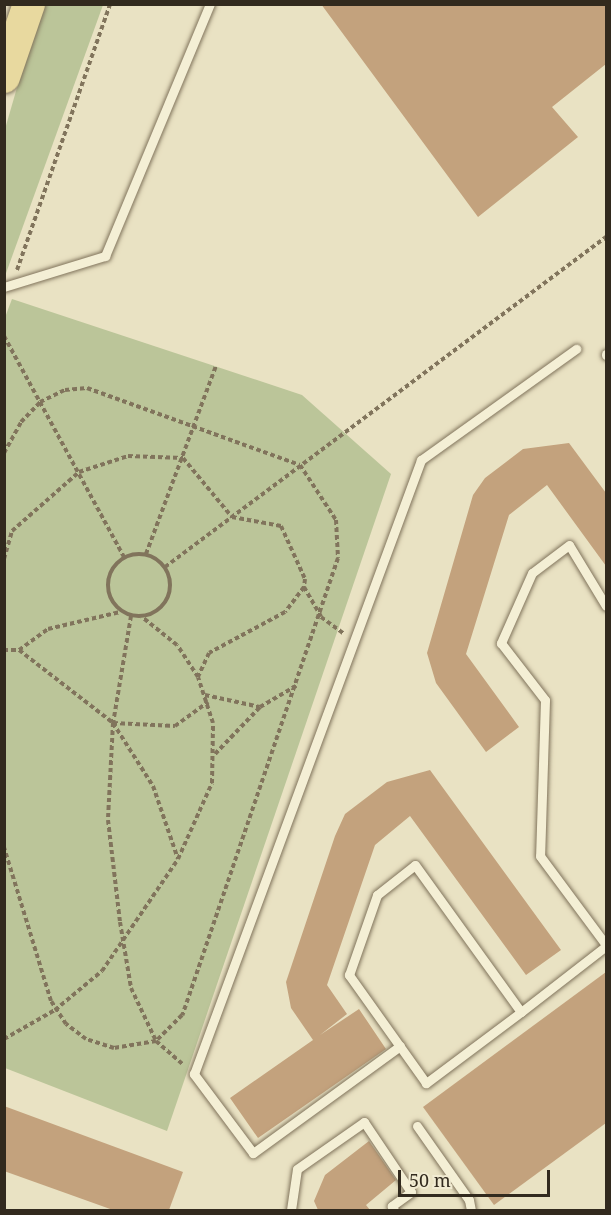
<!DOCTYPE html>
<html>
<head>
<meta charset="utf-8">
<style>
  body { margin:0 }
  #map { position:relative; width:611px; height:1215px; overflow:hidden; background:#e9e2c3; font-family:"Noto Serif",serif }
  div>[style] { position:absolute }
  .green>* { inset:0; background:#bbc599 }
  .building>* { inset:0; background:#c3a27d }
  .path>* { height:4px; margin-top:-2px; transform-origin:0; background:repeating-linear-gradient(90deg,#81745c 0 4.5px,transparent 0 7.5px) }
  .path>.ring { margin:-2px; padding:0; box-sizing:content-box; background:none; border:4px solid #81745c; border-radius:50% }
  .roads { filter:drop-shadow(0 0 2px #81745c) drop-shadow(0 0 2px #81745c) }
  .service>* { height:9px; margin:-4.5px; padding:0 4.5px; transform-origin:4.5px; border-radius:4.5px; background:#f4efd5 }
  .primary>* { height:32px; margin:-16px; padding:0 16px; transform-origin:16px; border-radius:16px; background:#e8d99f }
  span { translate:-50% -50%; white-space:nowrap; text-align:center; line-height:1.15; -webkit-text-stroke:4.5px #f1ebd2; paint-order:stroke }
  .frame { position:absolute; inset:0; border:6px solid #322a1e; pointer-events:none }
  .scale { position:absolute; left:398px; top:1170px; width:152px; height:27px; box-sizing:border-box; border:3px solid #322a1e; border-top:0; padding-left:8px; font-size:18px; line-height:21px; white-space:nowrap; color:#322a1e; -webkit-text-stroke:4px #f1ebd2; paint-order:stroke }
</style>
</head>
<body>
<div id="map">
  <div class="green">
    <i style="clip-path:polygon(41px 5px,103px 5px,5px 276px,5px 129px)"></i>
    <i style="clip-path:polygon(12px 299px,302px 395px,391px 474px,167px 1131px,5px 1068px,4px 320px)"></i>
  </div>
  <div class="building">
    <i style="clip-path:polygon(321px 4px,606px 4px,606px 64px,552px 107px,578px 137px,478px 217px)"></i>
    <i style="clip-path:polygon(569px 443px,606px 493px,606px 566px,547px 485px,509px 515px,466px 654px,519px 727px,486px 752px,436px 683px,427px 653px,473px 495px,485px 478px,523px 449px)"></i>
    <i style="clip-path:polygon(430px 770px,561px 950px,526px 975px,410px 816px,375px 845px,327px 985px,347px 1014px,320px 1035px,359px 1009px,386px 1049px,258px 1138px,230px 1098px,313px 1040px,291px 1008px,286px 982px,335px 836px,345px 814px,387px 782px)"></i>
    <i style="clip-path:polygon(606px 972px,606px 1123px,494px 1205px,423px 1107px)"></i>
    <i style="clip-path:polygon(4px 1106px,183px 1172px,169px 1210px,113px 1210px,4px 1171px)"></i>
    <i style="clip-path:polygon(369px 1141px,396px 1180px,366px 1205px,370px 1210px,318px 1210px,314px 1201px,325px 1175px)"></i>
  </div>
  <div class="path">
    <i style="left:17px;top:270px;width:282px;rotate:-70.7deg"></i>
    <i style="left:4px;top:336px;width:251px;rotate:61.5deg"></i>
    <i style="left:4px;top:453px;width:35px;rotate:-61deg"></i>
    <i style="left:21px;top:422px;width:28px;rotate:-46deg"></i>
    <i style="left:40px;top:402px;width:28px;rotate:-26deg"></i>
    <i style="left:65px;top:390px;width:22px;rotate:-5deg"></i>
    <i style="left:87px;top:388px;width:226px;rotate:19.9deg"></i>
    <i style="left:300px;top:465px;width:66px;rotate:56.8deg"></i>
    <i style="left:336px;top:520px;width:38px;rotate:87deg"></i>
    <i style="left:338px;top:558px;width:483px;rotate:108.8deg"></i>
    <i style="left:182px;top:1015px;width:37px;rotate:135deg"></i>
    <i style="left:156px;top:1041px;width:43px;rotate:170.5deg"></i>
    <i style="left:114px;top:1048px;width:29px;rotate:-162deg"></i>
    <i style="left:86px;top:1039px;width:25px;rotate:-143deg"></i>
    <i style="left:66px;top:1024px;width:27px;rotate:-123deg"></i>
    <i style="left:51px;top:1001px;width:161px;rotate:-107deg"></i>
    <i class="ring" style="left:108px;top:554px;width:58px;height:58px"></i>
    <i style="left:146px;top:554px;width:201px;rotate:-69.6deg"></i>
    <i style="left:4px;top:559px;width:29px;rotate:-74deg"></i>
    <i style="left:12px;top:531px;width:89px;rotate:-41.4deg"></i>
    <i style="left:79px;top:472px;width:52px;rotate:-18.1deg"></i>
    <i style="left:128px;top:456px;width:55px;rotate:2.1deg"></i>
    <i style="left:183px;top:458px;width:77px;rotate:50.3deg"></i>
    <i style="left:232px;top:517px;width:50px;rotate:10.4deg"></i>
    <i style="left:281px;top:526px;width:58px;rotate:65.6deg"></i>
    <i style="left:305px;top:579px;width:8px;rotate:97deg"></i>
    <i style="left:304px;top:587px;width:31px;rotate:127deg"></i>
    <i style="left:285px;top:612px;width:86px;rotate:151.7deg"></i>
    <i style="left:209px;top:653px;width:26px;rotate:115deg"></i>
    <i style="left:165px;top:567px;width:551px;rotate:-36.81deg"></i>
    <i style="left:304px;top:587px;width:34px;rotate:60deg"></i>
    <i style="left:321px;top:617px;width:29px;rotate:36deg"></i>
    <i style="left:131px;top:616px;width:109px;rotate:99.5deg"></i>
    <i style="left:113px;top:723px;width:97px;rotate:93deg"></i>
    <i style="left:108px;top:820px;width:103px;rotate:83.3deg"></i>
    <i style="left:120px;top:922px;width:67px;rotate:80.5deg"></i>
    <i style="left:131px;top:988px;width:59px;rotate:64.7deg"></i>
    <i style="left:156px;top:1041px;width:37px;rotate:41deg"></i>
    <i style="left:4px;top:650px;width:15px"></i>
    <i style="left:19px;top:650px;width:119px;rotate:37.8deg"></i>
    <i style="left:113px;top:723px;width:75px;rotate:57.6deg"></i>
    <i style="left:153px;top:786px;width:77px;rotate:71.1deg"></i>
    <i style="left:19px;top:650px;width:36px;rotate:-36deg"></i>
    <i style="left:48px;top:629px;width:74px;rotate:-13.3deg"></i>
    <i style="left:205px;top:695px;width:56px;rotate:12.3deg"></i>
    <i style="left:113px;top:723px;width:62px;rotate:2.8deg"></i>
    <i style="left:175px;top:726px;width:41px;rotate:-36deg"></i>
    <i style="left:215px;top:754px;width:65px;rotate:-46.2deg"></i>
    <i style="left:260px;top:707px;width:42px;rotate:-30.3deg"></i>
    <i style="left:4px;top:1039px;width:59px;rotate:-29.6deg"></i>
    <i style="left:55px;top:1010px;width:61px;rotate:-39.7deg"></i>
    <i style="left:102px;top:971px;width:135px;rotate:-55.8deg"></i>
    <i style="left:178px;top:859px;width:83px;rotate:-65.9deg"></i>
    <i style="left:212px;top:783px;width:60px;rotate:-89deg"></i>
    <i style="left:213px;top:723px;width:48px;rotate:-108.1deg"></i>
    <i style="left:198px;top:677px;width:38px;rotate:-123deg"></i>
    <i style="left:177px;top:645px;width:45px;rotate:-141.3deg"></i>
  </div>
  <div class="roads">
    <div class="service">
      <i style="left:4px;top:287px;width:106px;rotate:-17.1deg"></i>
      <i style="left:105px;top:256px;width:273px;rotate:-67.4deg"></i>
      <i style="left:606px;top:354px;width:1px;rotate:90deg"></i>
      <i style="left:606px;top:606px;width:71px;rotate:-121.2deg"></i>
      <i style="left:569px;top:545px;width:46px;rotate:142.9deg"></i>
      <i style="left:532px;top:573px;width:77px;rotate:113.9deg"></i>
      <i style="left:501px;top:643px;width:72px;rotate:52.3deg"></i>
      <i style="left:545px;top:700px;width:156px;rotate:91.8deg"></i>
      <i style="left:540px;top:856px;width:111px;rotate:53.4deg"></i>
      <i style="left:521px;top:1012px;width:119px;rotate:143.2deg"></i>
      <i style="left:426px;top:1083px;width:133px;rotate:-125.5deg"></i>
      <i style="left:349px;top:975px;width:85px;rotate:-70.7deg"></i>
      <i style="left:377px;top:895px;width:48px;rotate:-38.3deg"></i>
      <i style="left:415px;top:865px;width:181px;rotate:54.2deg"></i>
      <i style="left:521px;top:1012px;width:108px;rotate:-37.8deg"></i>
      <i style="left:400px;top:1046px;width:182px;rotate:143.9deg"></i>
      <i style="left:253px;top:1153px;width:99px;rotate:-126.8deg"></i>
      <i style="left:194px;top:1074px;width:655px;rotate:-69.71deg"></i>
      <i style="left:421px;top:460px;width:191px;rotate:-35.6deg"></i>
      <i style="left:417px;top:1126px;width:90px;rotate:54.9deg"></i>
      <i style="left:469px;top:1200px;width:10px;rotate:79deg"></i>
      <i style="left:291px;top:1210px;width:41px;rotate:-81.7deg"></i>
      <i style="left:297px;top:1169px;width:82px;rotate:-35deg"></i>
      <i style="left:364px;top:1122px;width:84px;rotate:56.1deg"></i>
      <i style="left:411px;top:1192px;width:24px;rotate:144deg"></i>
      <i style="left:392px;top:1206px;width:4px;rotate:63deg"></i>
    </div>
    <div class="primary">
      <i style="left:4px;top:77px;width:77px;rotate:-71.1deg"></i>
    </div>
  </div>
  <div class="frame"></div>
  <div class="scale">50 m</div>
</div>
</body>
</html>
